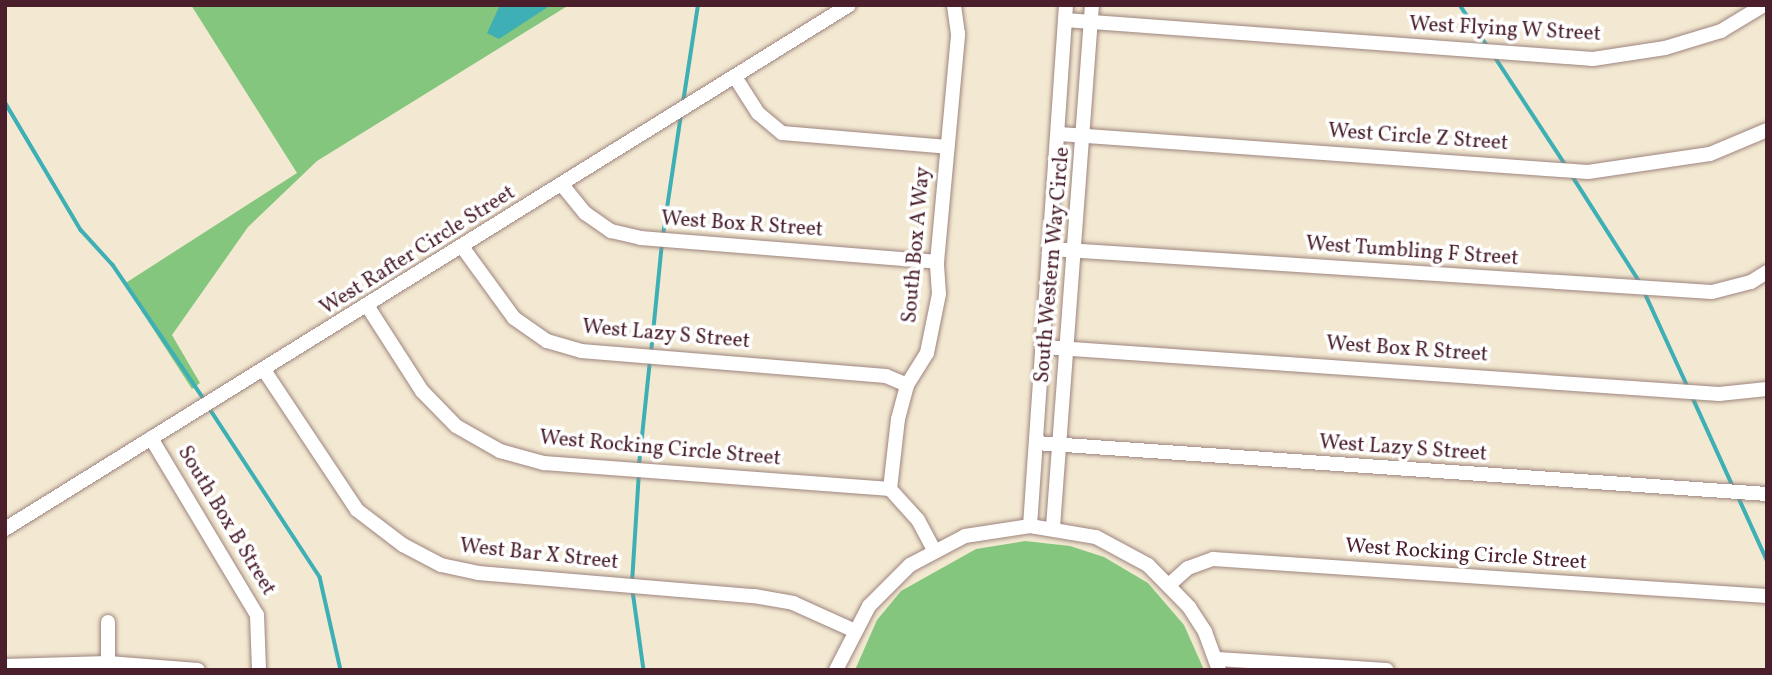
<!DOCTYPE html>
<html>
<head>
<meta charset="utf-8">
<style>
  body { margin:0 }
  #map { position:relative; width:1772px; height:675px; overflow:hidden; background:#f3e9d2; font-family:Vollkorn,serif }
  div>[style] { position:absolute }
  .green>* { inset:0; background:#85c67e }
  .water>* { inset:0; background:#3dafb5 }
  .stream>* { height:3.5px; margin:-1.75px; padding:0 1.75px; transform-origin:1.75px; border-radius:1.75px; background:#3dafb5 }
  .roads { filter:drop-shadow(0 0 2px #9e847e) drop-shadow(0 0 2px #9e847e) }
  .minor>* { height:14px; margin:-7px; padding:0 7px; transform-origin:7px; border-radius:7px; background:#fff }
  span { translate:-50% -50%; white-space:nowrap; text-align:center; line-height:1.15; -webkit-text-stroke:7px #fff; paint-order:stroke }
  .street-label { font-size:21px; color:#4a1f2b }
  .frame { position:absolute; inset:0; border:7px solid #4a1f2b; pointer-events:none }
</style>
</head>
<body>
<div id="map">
  <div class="green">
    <i style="clip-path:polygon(191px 5px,569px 5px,317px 161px,248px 227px,172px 335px,200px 383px,192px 389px,124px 284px,297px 173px)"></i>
    <i style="clip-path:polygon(1025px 541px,1070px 546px,1104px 557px,1148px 583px,1184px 625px,1204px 670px,855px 670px,877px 620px,901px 591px,976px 549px)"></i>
  </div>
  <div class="water">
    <i style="clip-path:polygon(500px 5px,551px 5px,499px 39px,487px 33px)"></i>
  </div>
  <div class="stream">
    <i style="left:1460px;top:5px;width:50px;rotate:56.3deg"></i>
    <i style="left:1495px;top:57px;width:131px;rotate:56.8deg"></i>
    <i style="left:5px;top:102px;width:149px;rotate:59.3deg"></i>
    <i style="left:81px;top:230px;width:47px;rotate:47.6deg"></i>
    <i style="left:113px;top:265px;width:162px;rotate:55.8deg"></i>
    <i style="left:683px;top:103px;width:99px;rotate:-81.3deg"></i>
    <i style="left:1573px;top:177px;width:125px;rotate:57.5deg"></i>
    <i style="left:663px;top:235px;width:122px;rotate:-81.5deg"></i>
    <i style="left:1645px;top:293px;width:103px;rotate:65.4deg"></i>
    <i style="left:651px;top:353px;width:111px;rotate:-84.3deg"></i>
    <i style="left:1693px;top:398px;width:97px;rotate:65.6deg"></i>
    <i style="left:208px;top:406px;width:204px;rotate:56.8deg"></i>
    <i style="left:320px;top:577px;width:95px;rotate:77.3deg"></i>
    <i style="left:639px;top:465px;width:105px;rotate:-84deg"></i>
    <i style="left:1738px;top:496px;width:70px;rotate:65.6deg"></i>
    <i style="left:632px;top:583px;width:111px;rotate:-86.4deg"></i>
    <i style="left:633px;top:591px;width:80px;rotate:82.1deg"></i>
  </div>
  <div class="roads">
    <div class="minor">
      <i style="left:1065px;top:20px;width:529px;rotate:4.22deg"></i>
      <i style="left:1593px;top:59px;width:73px;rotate:-8.7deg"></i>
      <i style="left:1665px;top:48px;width:59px;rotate:-16.9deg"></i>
      <i style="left:1721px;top:31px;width:50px;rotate:-31.2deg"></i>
      <i style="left:735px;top:77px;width:43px;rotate:57.4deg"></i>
      <i style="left:758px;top:113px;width:31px;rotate:40deg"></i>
      <i style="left:782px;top:133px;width:166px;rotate:4.8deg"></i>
      <i style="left:1059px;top:134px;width:530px;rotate:4.11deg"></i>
      <i style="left:1588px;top:172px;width:123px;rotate:-8.4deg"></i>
      <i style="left:1710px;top:154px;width:62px;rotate:-22.8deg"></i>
      <i style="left:563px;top:186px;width:35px;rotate:51deg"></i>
      <i style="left:585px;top:213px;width:32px;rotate:35deg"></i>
      <i style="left:611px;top:231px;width:31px;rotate:13deg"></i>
      <i style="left:641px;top:238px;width:297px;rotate:4.6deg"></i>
      <i style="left:463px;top:248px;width:87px;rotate:53.9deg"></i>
      <i style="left:514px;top:318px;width:40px;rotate:34.9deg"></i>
      <i style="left:547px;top:341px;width:35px;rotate:16deg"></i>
      <i style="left:581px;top:351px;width:306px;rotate:4.7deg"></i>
      <i style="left:886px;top:376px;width:23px;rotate:23deg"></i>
      <i style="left:1051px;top:249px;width:662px;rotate:3.72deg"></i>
      <i style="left:1712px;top:292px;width:40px;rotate:-14.4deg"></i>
      <i style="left:1751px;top:282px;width:19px;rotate:-32deg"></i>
      <i style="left:368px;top:307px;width:100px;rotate:57.3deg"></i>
      <i style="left:422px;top:391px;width:49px;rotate:45.8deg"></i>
      <i style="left:456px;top:426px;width:51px;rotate:29.6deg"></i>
      <i style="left:500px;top:451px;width:46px;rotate:15.3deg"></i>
      <i style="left:544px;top:463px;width:347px;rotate:4.3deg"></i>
      <i style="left:1043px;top:347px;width:678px;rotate:3.98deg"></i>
      <i style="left:1719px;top:394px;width:48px;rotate:-5.9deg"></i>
      <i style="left:264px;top:370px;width:168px;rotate:56.4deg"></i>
      <i style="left:357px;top:510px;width:58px;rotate:37.3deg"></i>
      <i style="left:403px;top:545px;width:43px;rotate:27.8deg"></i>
      <i style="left:441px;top:565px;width:38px;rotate:12deg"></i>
      <i style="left:478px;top:573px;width:277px;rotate:4.8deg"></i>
      <i style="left:754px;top:596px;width:40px;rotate:10deg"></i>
      <i style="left:793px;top:603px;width:66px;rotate:24.2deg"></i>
      <i style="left:151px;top:438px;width:206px;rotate:59.1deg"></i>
      <i style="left:257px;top:615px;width:55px;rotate:87.9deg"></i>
      <i style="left:1036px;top:443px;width:733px;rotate:3.99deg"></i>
      <i style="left:1030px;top:526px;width:522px;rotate:-86.05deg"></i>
      <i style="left:1053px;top:527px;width:523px;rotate:-85.73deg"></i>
      <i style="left:5px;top:529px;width:993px;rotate:-31.83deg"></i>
      <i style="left:934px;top:550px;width:34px;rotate:-118deg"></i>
      <i style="left:918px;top:520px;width:42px;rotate:-132.1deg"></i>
      <i style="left:890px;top:489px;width:70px;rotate:-83.5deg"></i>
      <i style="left:898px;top:419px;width:35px;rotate:-75deg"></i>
      <i style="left:907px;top:385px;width:38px;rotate:-58deg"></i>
      <i style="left:927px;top:353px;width:60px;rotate:-78.5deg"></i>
      <i style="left:939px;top:294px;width:32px;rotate:-94deg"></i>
      <i style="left:937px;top:262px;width:229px;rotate:-84.7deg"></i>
      <i style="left:958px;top:34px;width:29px;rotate:-98deg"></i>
      <i style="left:1170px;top:584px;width:24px;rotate:-42deg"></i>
      <i style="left:1188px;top:568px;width:27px;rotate:-20deg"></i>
      <i style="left:1213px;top:559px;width:555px;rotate:3.82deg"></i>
      <i style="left:1217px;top:659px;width:170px;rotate:3.7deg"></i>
      <i style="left:108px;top:663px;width:41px;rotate:-90deg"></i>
      <i style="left:5px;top:666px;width:103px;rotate:-1.7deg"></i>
      <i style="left:108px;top:663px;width:90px;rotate:4.4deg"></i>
      <i style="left:836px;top:670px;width:72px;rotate:-62.7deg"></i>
      <i style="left:869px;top:606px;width:58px;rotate:-45deg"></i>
      <i style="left:910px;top:565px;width:62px;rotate:-27.8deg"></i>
      <i style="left:965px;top:536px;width:66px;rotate:-8.7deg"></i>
      <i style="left:1030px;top:526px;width:67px;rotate:9.5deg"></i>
      <i style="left:1096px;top:537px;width:59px;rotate:28.3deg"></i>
      <i style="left:1148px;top:565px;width:59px;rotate:45.7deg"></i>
      <i style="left:1189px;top:607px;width:30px;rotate:57deg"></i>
      <i style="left:1205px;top:632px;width:40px;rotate:69.8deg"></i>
    </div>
  </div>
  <div class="street-label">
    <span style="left:1505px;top:30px;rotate:3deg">West Flying W Street</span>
    <span style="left:1418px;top:138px;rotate:4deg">West Circle Z Street</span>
    <span style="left:742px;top:225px;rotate:4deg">West Box R Street</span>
    <span style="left:917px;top:245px;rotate:-85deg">South Box A Way</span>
    <span style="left:418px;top:251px;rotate:-32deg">West Rafter Circle Street</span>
    <span style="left:1412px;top:252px;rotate:4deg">West Tumbling F Street</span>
    <span style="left:1053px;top:265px;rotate:-85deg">South Western Way Circle</span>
    <span style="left:666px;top:335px;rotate:5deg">West Lazy S Street</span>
    <span style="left:1407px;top:350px;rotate:4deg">West Box R Street</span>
    <span style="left:660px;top:449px;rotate:5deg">West Rocking Circle Street</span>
    <span style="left:1403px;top:449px;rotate:4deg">West Lazy S Street</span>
    <span style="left:226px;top:521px;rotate:59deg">South Box B Street</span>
    <span style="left:539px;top:555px;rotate:6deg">West Bar X Street</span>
    <span style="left:1466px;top:555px;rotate:4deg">West Rocking Circle Street</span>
  </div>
  <div class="frame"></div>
</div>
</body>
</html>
